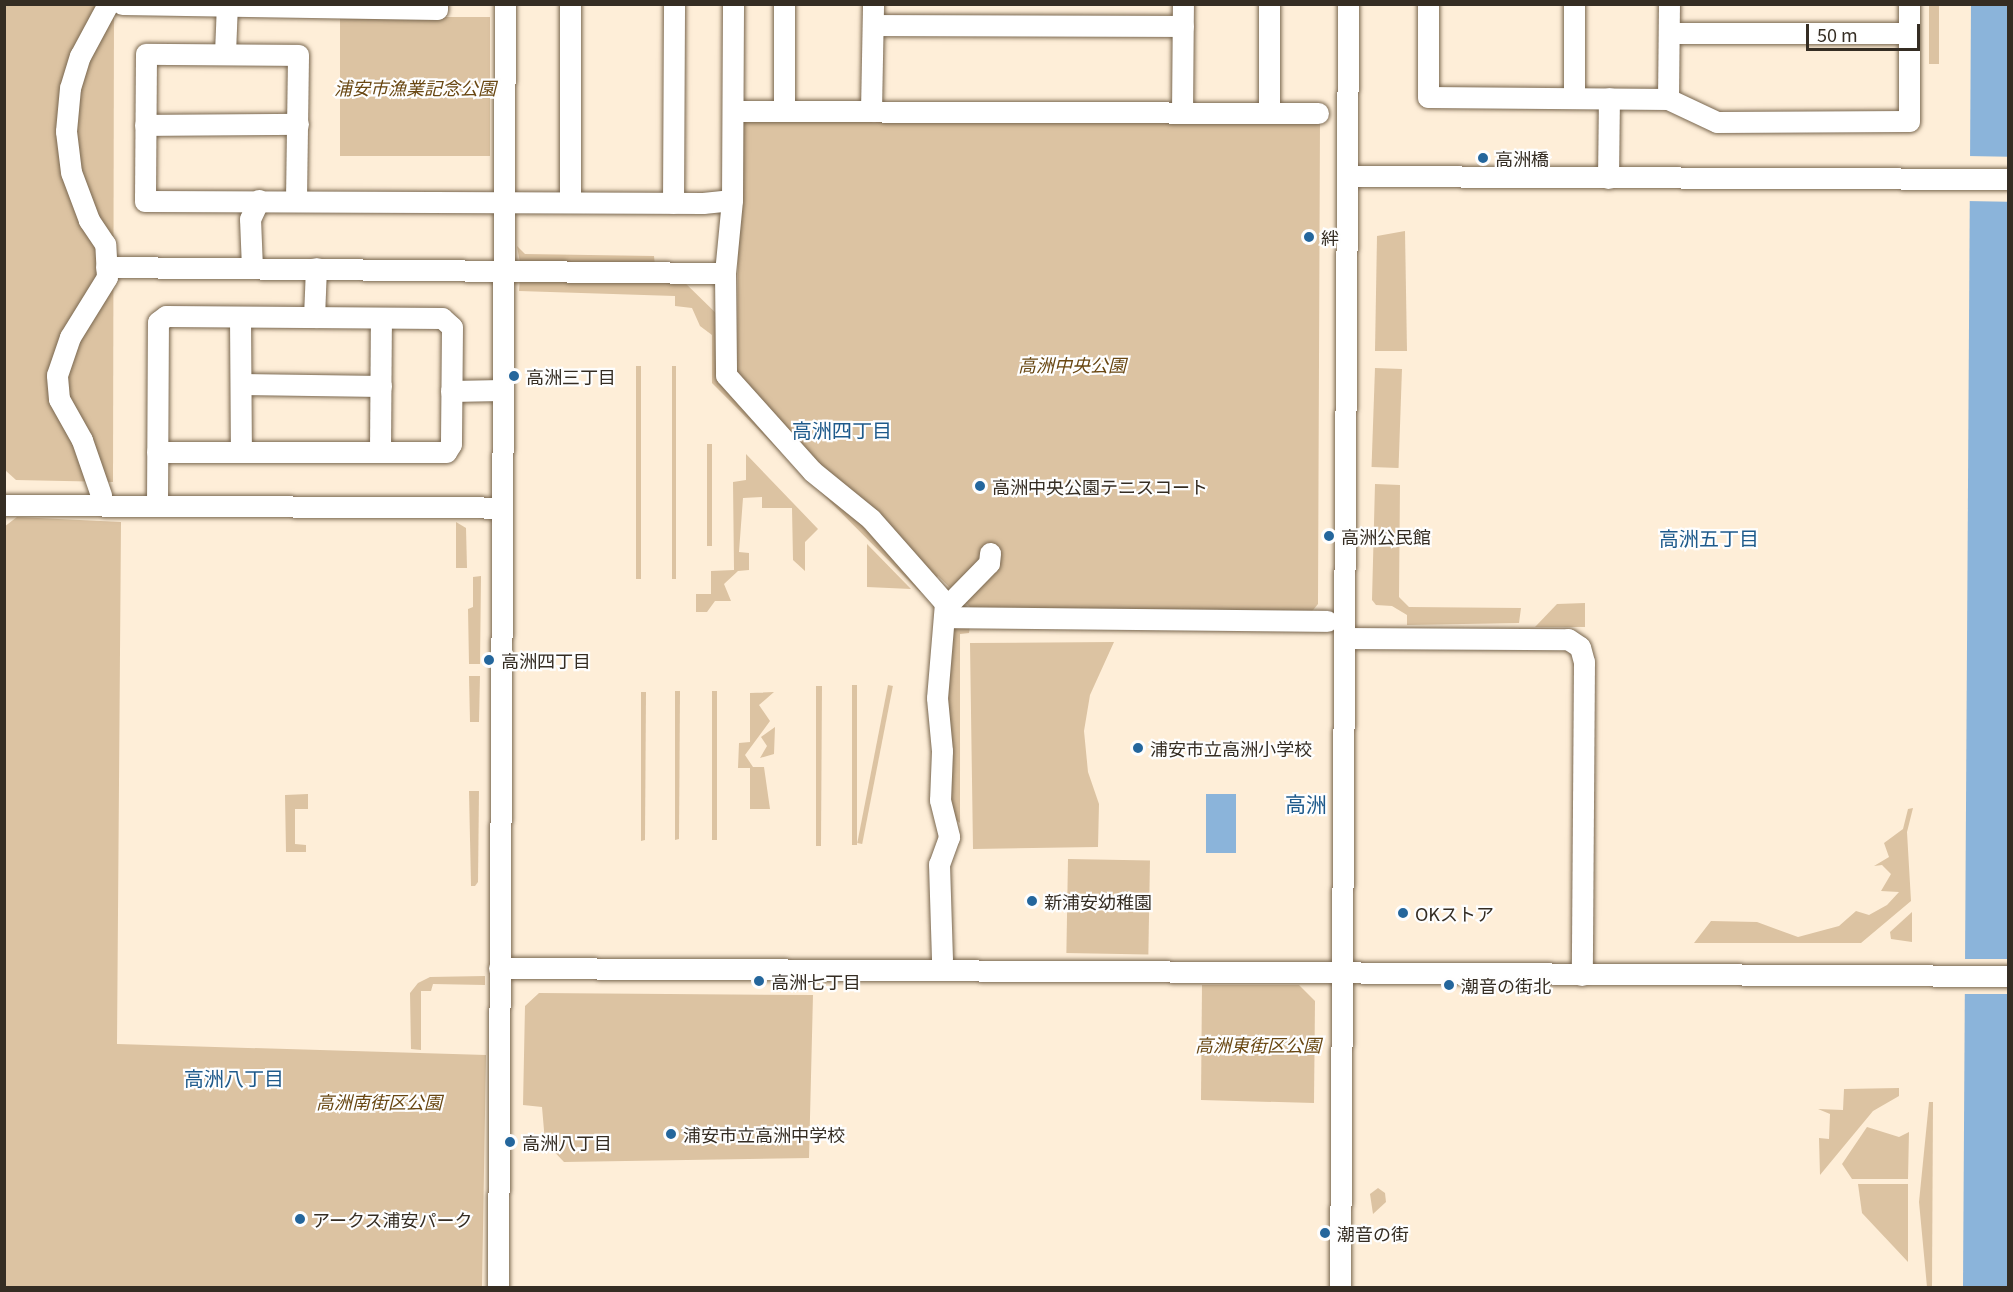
<!DOCTYPE html>
<html>
<head>
<meta charset="utf-8">
<style>
  body { margin:0 }
  #map { position:relative; width:2013px; height:1292px; overflow:hidden; background:#feeed8; font-family:Georgia,"Noto Sans JP",serif }
  div>[style] { position:absolute }
  .green>* { inset:0; background:#dcc3a2; transform-origin:0 0 }
  .water>* { inset:0; background:#8bb4da; transform-origin:0 0 }
  .pier>* { inset:0; background:#feeed8; transform-origin:0 0 }
  .roads { filter:drop-shadow(0 0 2px #78664e) drop-shadow(0 0 2px #78664e) }
  .minor>* { height:21px; margin:-10.5px; padding:0 10.5px; transform-origin:10.5px; border-radius:10.5px; background:#fff }
  .dots>* { width:16px; height:16px; translate:-50% -50%; box-sizing:border-box; border:3px solid #fefefe; border-radius:50% }
  span { translate:-50% -50%; white-space:nowrap; text-align:center; line-height:1.15; -webkit-text-stroke:4.5px #fefefe; paint-order:stroke }
  .park-label { font-size:18px; color:#694712; font-style:italic }
  .poi-label { font-size:18px; color:#352d23 }
  .left { translate:0 -50%; text-align:left }
  .neighbourhood-label { font-size:20px; color:#1e5a8b }
  .quarter-label { font-size:21px; color:#1e5a8b }
  .frame { position:absolute; inset:0; border:6px solid #352d23; pointer-events:none }
  .scale { position:absolute; left:1806px; top:24px; width:114px; height:27px; box-sizing:border-box; border:3px solid #352d23; border-top:0; padding-left:8px; font-size:18px; line-height:21px; white-space:nowrap; color:#352d23; -webkit-text-stroke:4px #fefefe; paint-order:stroke }
</style>
</head>
<body>
<div id="map">
  <div class="green">
    <i style="clip-path:polygon(5px 5px,114px 5px,113px 482px,16px 480px,5px 470px)"></i>
    <i style="left:1929px;top:5px;width:10px;height:59px"></i>
    <i style="left:340px;top:17px;width:150px;height:139px"></i>
    <i style="clip-path:polygon(747px 116px,1320px 120px,1318px 604px,1309px 615px,974px 611px,938px 576px,933px 581px,824px 474px,737px 376px,739px 125px)"></i>
    <i style="clip-path:polygon(1405px 231px,1407px 351px,1375px 351px,1377px 236px)"></i>
    <i style="clip-path:polygon(517px 246px,525px 254px,654px 256px,655px 266px,520px 263px)"></i>
    <i style="clip-path:polygon(520px 278px,680px 278px,723px 320px,722px 377px,925px 588px,920px 592px,712px 383px,712px 335px,700px 326px,692px 308px,675px 306px,675px 296px,519px 291px)"></i>
    <i style="left:636px;top:366px;width:5px;height:213px"></i>
    <i style="left:672px;top:366px;width:4px;height:213px"></i>
    <i style="left:1375px;top:368px;width:27px;height:99px;rotate:2deg"></i>
    <i style="left:707px;top:444px;width:5px;height:102px"></i>
    <i style="clip-path:polygon(746px 454px,818px 529px,805px 542px,805px 571px,793px 560px,792px 508px,762px 508px,762px 497px,743px 498px,739px 552px,749px 553px,749px 570px,738px 571px,724px 584px,731px 601px,715px 601px,707px 612px,696px 612px,696px 594px,711px 594px,711px 571px,734px 570px,733px 482px,746px 480px)"></i>
    <i style="clip-path:polygon(1375px 484px,1400px 485px,1399px 597px,1409px 607px,1521px 608px,1519px 623px,1407px 625px,1407px 615px,1392px 606px,1376px 605px,1372px 600px)"></i>
    <i style="clip-path:polygon(17px 517px,121px 522px,117px 1044px,486px 1055px,482px 1287px,5px 1287px,4px 527px)"></i>
    <i style="clip-path:polygon(456px 522px,466px 528px,467px 568px,456px 568px)"></i>
    <i style="clip-path:polygon(867px 544px,911px 589px,867px 587px)"></i>
    <i style="clip-path:polygon(481px 576px,480px 664px,469px 664px,468px 609px,473px 607px,473px 577px)"></i>
    <i style="clip-path:polygon(1585px 603px,1585px 627px,1535px 627px,1557px 604px)"></i>
    <i style="clip-path:polygon(952px 626px,970px 626px,969px 633px,960px 634px,960px 823px,953px 818px,944px 785px,943px 715px)"></i>
    <i style="clip-path:polygon(1114px 642px,1090px 695px,1084px 731px,1088px 772px,1099px 804px,1098px 847px,973px 849px,970px 643px)"></i>
    <i style="clip-path:polygon(469px 676px,480px 676px,479px 722px,470px 722px)"></i>
    <i style="left:852px;top:685px;width:5px;height:160px"></i>
    <i style="left:888px;top:685px;width:5px;height:161px;rotate:11deg"></i>
    <i style="clip-path:polygon(816px 686px,822px 686px,821px 846px,816px 846px)"></i>
    <i style="clip-path:polygon(675px 691px,680px 691px,679px 839px,675px 840px)"></i>
    <i style="left:712px;top:691px;width:5px;height:149px"></i>
    <i style="clip-path:polygon(641px 692px,646px 692px,645px 840px,641px 841px)"></i>
    <i style="clip-path:polygon(774px 692px,759px 705px,770px 721px,745px 755px,753px 767px,764px 767px,770px 809px,750px 809px,750px 768px,738px 768px,739px 743px,750px 742px,750px 693px)"></i>
    <i style="clip-path:polygon(775px 727px,774px 754px,760px 758px,767px 746px,761px 737px)"></i>
    <i style="clip-path:polygon(469px 791px,479px 791px,478px 882px,475px 886px,471px 886px)"></i>
    <i style="clip-path:polygon(308px 794px,308px 809px,295px 809px,295px 844px,306px 845px,306px 852px,286px 852px,285px 795px)"></i>
    <i style="clip-path:polygon(1913px 808px,1907px 832px,1911px 901px,1861px 943px,1694px 943px,1711px 921px,1757px 922px,1798px 937px,1839px 926px,1856px 911px,1869px 915px,1887px 905px,1899px 892px,1881px 891px,1891px 874px,1882px 865px,1874px 866px,1889px 857px,1884px 843px,1903px 829px,1908px 809px)"></i>
    <i style="left:1068px;top:859px;width:82px;height:94px;rotate:1deg"></i>
    <i style="clip-path:polygon(1912px 912px,1912px 942px,1891px 939px,1890px 932px)"></i>
    <i style="clip-path:polygon(485px 976px,485px 985px,433px 984px,431px 991px,421px 991px,421px 1050px,411px 1049px,410px 993px,418px 983px,430px 977px)"></i>
    <i style="clip-path:polygon(1202px 985px,1299px 985px,1315px 1001px,1314px 1103px,1201px 1100px)"></i>
    <i style="clip-path:polygon(539px 993px,813px 995px,809px 1158px,564px 1162px,545px 1142px,542px 1107px,523px 1105px,525px 1006px)"></i>
    <i style="clip-path:polygon(1899px 1088px,1899px 1096px,1873px 1111px,1820px 1175px,1819px 1138px,1829px 1139px,1830px 1114px,1818px 1109px,1843px 1110px,1844px 1089px)"></i>
    <i style="clip-path:polygon(1929px 1102px,1933px 1102px,1932px 1288px,1927px 1287px,1919px 1202px)"></i>
    <i style="clip-path:polygon(1867px 1127px,1899px 1137px,1909px 1132px,1908px 1179px,1852px 1179px,1842px 1164px)"></i>
    <i style="clip-path:polygon(1858px 1184px,1908px 1184px,1908px 1262px,1862px 1213px)"></i>
    <i style="clip-path:polygon(1378px 1188px,1385px 1193px,1386px 1202px,1373px 1214px,1370px 1194px)"></i>
  </div>
  <div class="water">
    <i style="clip-path:polygon(2008px 4px,2008px 1287px,1963px 1288px,1971px 5px)"></i>
    <i style="left:1206px;top:794px;width:30px;height:59px"></i>
  </div>
  <div class="pier">
    <i style="left:1967px;top:156px;width:41px;height:45px;rotate:1deg"></i>
    <i style="left:1962px;top:959px;width:46px;height:35px"></i>
  </div>
  <div class="roads">
    <div class="minor">
      <i style="left:122px;top:4px;width:315px;rotate:0.9deg"></i>
      <i style="left:437px;top:9px;width:5px;rotate:-90deg"></i>
      <i style="left:784px;top:4px;width:107px;rotate:90deg"></i>
      <i style="left:1428px;top:4px;width:93px;rotate:90deg"></i>
      <i style="left:1428px;top:97px;width:240px;rotate:0.5deg"></i>
      <i style="left:1668px;top:99px;width:54px;rotate:25.1deg"></i>
      <i style="left:1717px;top:122px;width:192px;rotate:-0.3deg"></i>
      <i style="left:1909px;top:121px;width:117px;rotate:-90deg"></i>
      <i style="left:1574px;top:4px;width:94px;rotate:90deg"></i>
      <i style="left:873px;top:25px;width:310px;rotate:0.2deg"></i>
      <i style="left:1669px;top:33px;width:240px"></i>
      <i style="left:225px;top:53px;width:49px;rotate:-87.7deg"></i>
      <i style="left:1668px;top:99px;width:95px;rotate:-89.4deg"></i>
      <i style="left:735px;top:111px;width:583px;rotate:0.2deg"></i>
      <i style="left:871px;top:111px;width:107px;rotate:-88.9deg"></i>
      <i style="left:1269px;top:112px;width:108px;rotate:-90deg"></i>
      <i style="left:1182px;top:113px;width:109px;rotate:-89.5deg"></i>
      <i style="left:145px;top:125px;width:153px;rotate:-0.4deg"></i>
      <i style="left:1348px;top:176px;width:660px;rotate:0.26deg"></i>
      <i style="left:1608px;top:178px;width:80px;rotate:-89.3deg"></i>
      <i style="left:296px;top:200px;width:145px;rotate:-89.2deg"></i>
      <i style="left:298px;top:55px;width:152px;rotate:-179.6deg"></i>
      <i style="left:146px;top:54px;width:147px;rotate:90.4deg"></i>
      <i style="left:145px;top:201px;width:558px;rotate:0.21deg"></i>
      <i style="left:703px;top:203px;width:29px;rotate:-6deg"></i>
      <i style="left:732px;top:200px;width:196px;rotate:-89.7deg"></i>
      <i style="left:570px;top:202px;width:198px;rotate:-90deg"></i>
      <i style="left:673px;top:203px;width:199px;rotate:-89.7deg"></i>
      <i style="left:106px;top:267px;width:619px;rotate:0.56deg"></i>
      <i style="left:725px;top:273px;width:102px;rotate:89.4deg"></i>
      <i style="left:726px;top:375px;width:129px;rotate:48.1deg"></i>
      <i style="left:812px;top:471px;width:76px;rotate:39.1deg"></i>
      <i style="left:871px;top:519px;width:112px;rotate:48.6deg"></i>
      <i style="left:945px;top:603px;width:95px;rotate:94.8deg"></i>
      <i style="left:937px;top:698px;width:53px;rotate:84.6deg"></i>
      <i style="left:942px;top:751px;width:49px;rotate:92.3deg"></i>
      <i style="left:940px;top:800px;width:38px;rotate:76deg"></i>
      <i style="left:949px;top:837px;width:29px;rotate:110deg"></i>
      <i style="left:939px;top:864px;width:95px;rotate:88.2deg"></i>
      <i style="left:252px;top:268px;width:49px;rotate:-92.3deg"></i>
      <i style="left:250px;top:219px;width:21px;rotate:-65deg"></i>
      <i style="left:725px;top:273px;width:73px;rotate:-84.5deg"></i>
      <i style="left:240px;top:317px;width:135px;rotate:89.6deg"></i>
      <i style="left:314px;top:317px;width:49px;rotate:-87.7deg"></i>
      <i style="left:241px;top:384px;width:140px;rotate:0.8deg"></i>
      <i style="left:451px;top:391px;width:51px;rotate:-1.1deg"></i>
      <i style="left:380px;top:452px;width:134px;rotate:-89.6deg"></i>
      <i style="left:101px;top:495px;width:58px;rotate:-109.1deg"></i>
      <i style="left:82px;top:440px;width:47px;rotate:-119.3deg"></i>
      <i style="left:59px;top:399px;width:24px;rotate:-95deg"></i>
      <i style="left:57px;top:375px;width:40px;rotate:-71.1deg"></i>
      <i style="left:70px;top:337px;width:70px;rotate:-58.3deg"></i>
      <i style="left:107px;top:277px;width:33px;rotate:-93deg"></i>
      <i style="left:105px;top:244px;width:29px;rotate:-124deg"></i>
      <i style="left:89px;top:220px;width:51px;rotate:-110.6deg"></i>
      <i style="left:71px;top:172px;width:41px;rotate:-97deg"></i>
      <i style="left:66px;top:131px;width:43px;rotate:-84.7deg"></i>
      <i style="left:70px;top:88px;width:34px;rotate:-73deg"></i>
      <i style="left:80px;top:56px;width:59px;rotate:-61.7deg"></i>
      <i style="left:4px;top:505px;width:497px;rotate:0.3deg"></i>
      <i style="left:157px;top:506px;width:184px;rotate:-89.7deg"></i>
      <i style="left:158px;top:322px;width:10px;rotate:-37deg"></i>
      <i style="left:166px;top:316px;width:276px;rotate:0.4deg"></i>
      <i style="left:442px;top:318px;width:13px;rotate:42deg"></i>
      <i style="left:452px;top:327px;width:117px;rotate:90.5deg"></i>
      <i style="left:451px;top:444px;width:9px;rotate:122deg"></i>
      <i style="left:446px;top:452px;width:289px;rotate:180deg"></i>
      <i style="left:945px;top:608px;width:63px;rotate:-45.6deg"></i>
      <i style="left:989px;top:563px;width:10px;rotate:-84deg"></i>
      <i style="left:944px;top:617px;width:383px;rotate:0.6deg"></i>
      <i style="left:1344px;top:638px;width:224px;rotate:0.3deg"></i>
      <i style="left:1568px;top:639px;width:14px;rotate:34deg"></i>
      <i style="left:1580px;top:647px;width:16px;rotate:75deg"></i>
      <i style="left:1584px;top:662px;width:313px;rotate:90.4deg"></i>
      <i style="left:499px;top:968px;width:1509px;rotate:0.3deg"></i>
      <i style="left:498px;top:1288px;width:1284px;rotate:-89.69deg"></i>
      <i style="left:1340px;top:1288px;width:1284px;rotate:-89.64deg"></i>
    </div>
  </div>
  <div class="dots">
    <i style="left:1483px;top:158px;background:#24669c"></i>
    <i style="left:1309px;top:237px;background:#24669c"></i>
    <i style="left:514px;top:376px;background:#24669c"></i>
    <i style="left:980px;top:486px;background:#24669c"></i>
    <i style="left:1329px;top:536px;background:#24669c"></i>
    <i style="left:489px;top:660px;background:#24669c"></i>
    <i style="left:1138px;top:748px;background:#24669c"></i>
    <i style="left:1032px;top:901px;background:#24669c"></i>
    <i style="left:1403px;top:913px;background:#24669c"></i>
    <i style="left:759px;top:981px;background:#24669c"></i>
    <i style="left:1449px;top:985px;background:#24669c"></i>
    <i style="left:671px;top:1134px;background:#24669c"></i>
    <i style="left:510px;top:1142px;background:#24669c"></i>
    <i style="left:300px;top:1219px;background:#24669c"></i>
    <i style="left:1325px;top:1233px;background:#24669c"></i>
  </div>
  <div class="park-label">
    <span style="left:415px;top:87px">浦安市漁業記念公園</span>
    <span style="left:1072px;top:364px">高洲中央公園</span>
    <span style="left:1258px;top:1044px">高洲東街区公園</span>
    <span style="left:379px;top:1101px">高洲南街区公園</span>
  </div>
  <div class="poi-label">
    <span class="left" style="left:1495px;top:158px">高洲橋</span>
    <span class="left" style="left:1321px;top:237px">絆</span>
    <span class="left" style="left:526px;top:376px">高洲三丁目</span>
    <span class="left" style="left:992px;top:486px">高洲中央公園テニスコート</span>
    <span class="left" style="left:1341px;top:536px">高洲公民館</span>
    <span class="left" style="left:501px;top:660px">高洲四丁目</span>
    <span class="left" style="left:1150px;top:748px">浦安市立高洲小学校</span>
    <span class="left" style="left:1044px;top:901px">新浦安幼稚園</span>
    <span class="left" style="left:1415px;top:913px">OKストア</span>
    <span class="left" style="left:771px;top:981px">高洲七丁目</span>
    <span class="left" style="left:1461px;top:985px">潮音の街北</span>
    <span class="left" style="left:683px;top:1134px">浦安市立高洲中学校</span>
    <span class="left" style="left:522px;top:1142px">高洲八丁目</span>
    <span class="left" style="left:312px;top:1219px">アークス浦安パーク</span>
    <span class="left" style="left:1337px;top:1233px">潮音の街</span>
  </div>
  <div class="neighbourhood-label">
    <span style="left:842px;top:429px">高洲四丁目</span>
    <span style="left:1709px;top:537px">高洲五丁目</span>
    <span style="left:234px;top:1077px">高洲八丁目</span>
  </div>
  <div class="quarter-label">
    <span style="left:1306px;top:803px">高洲</span>
  </div>
  <div class="frame"></div>
  <div class="scale">50 m</div>
</div>
</body>
</html>
